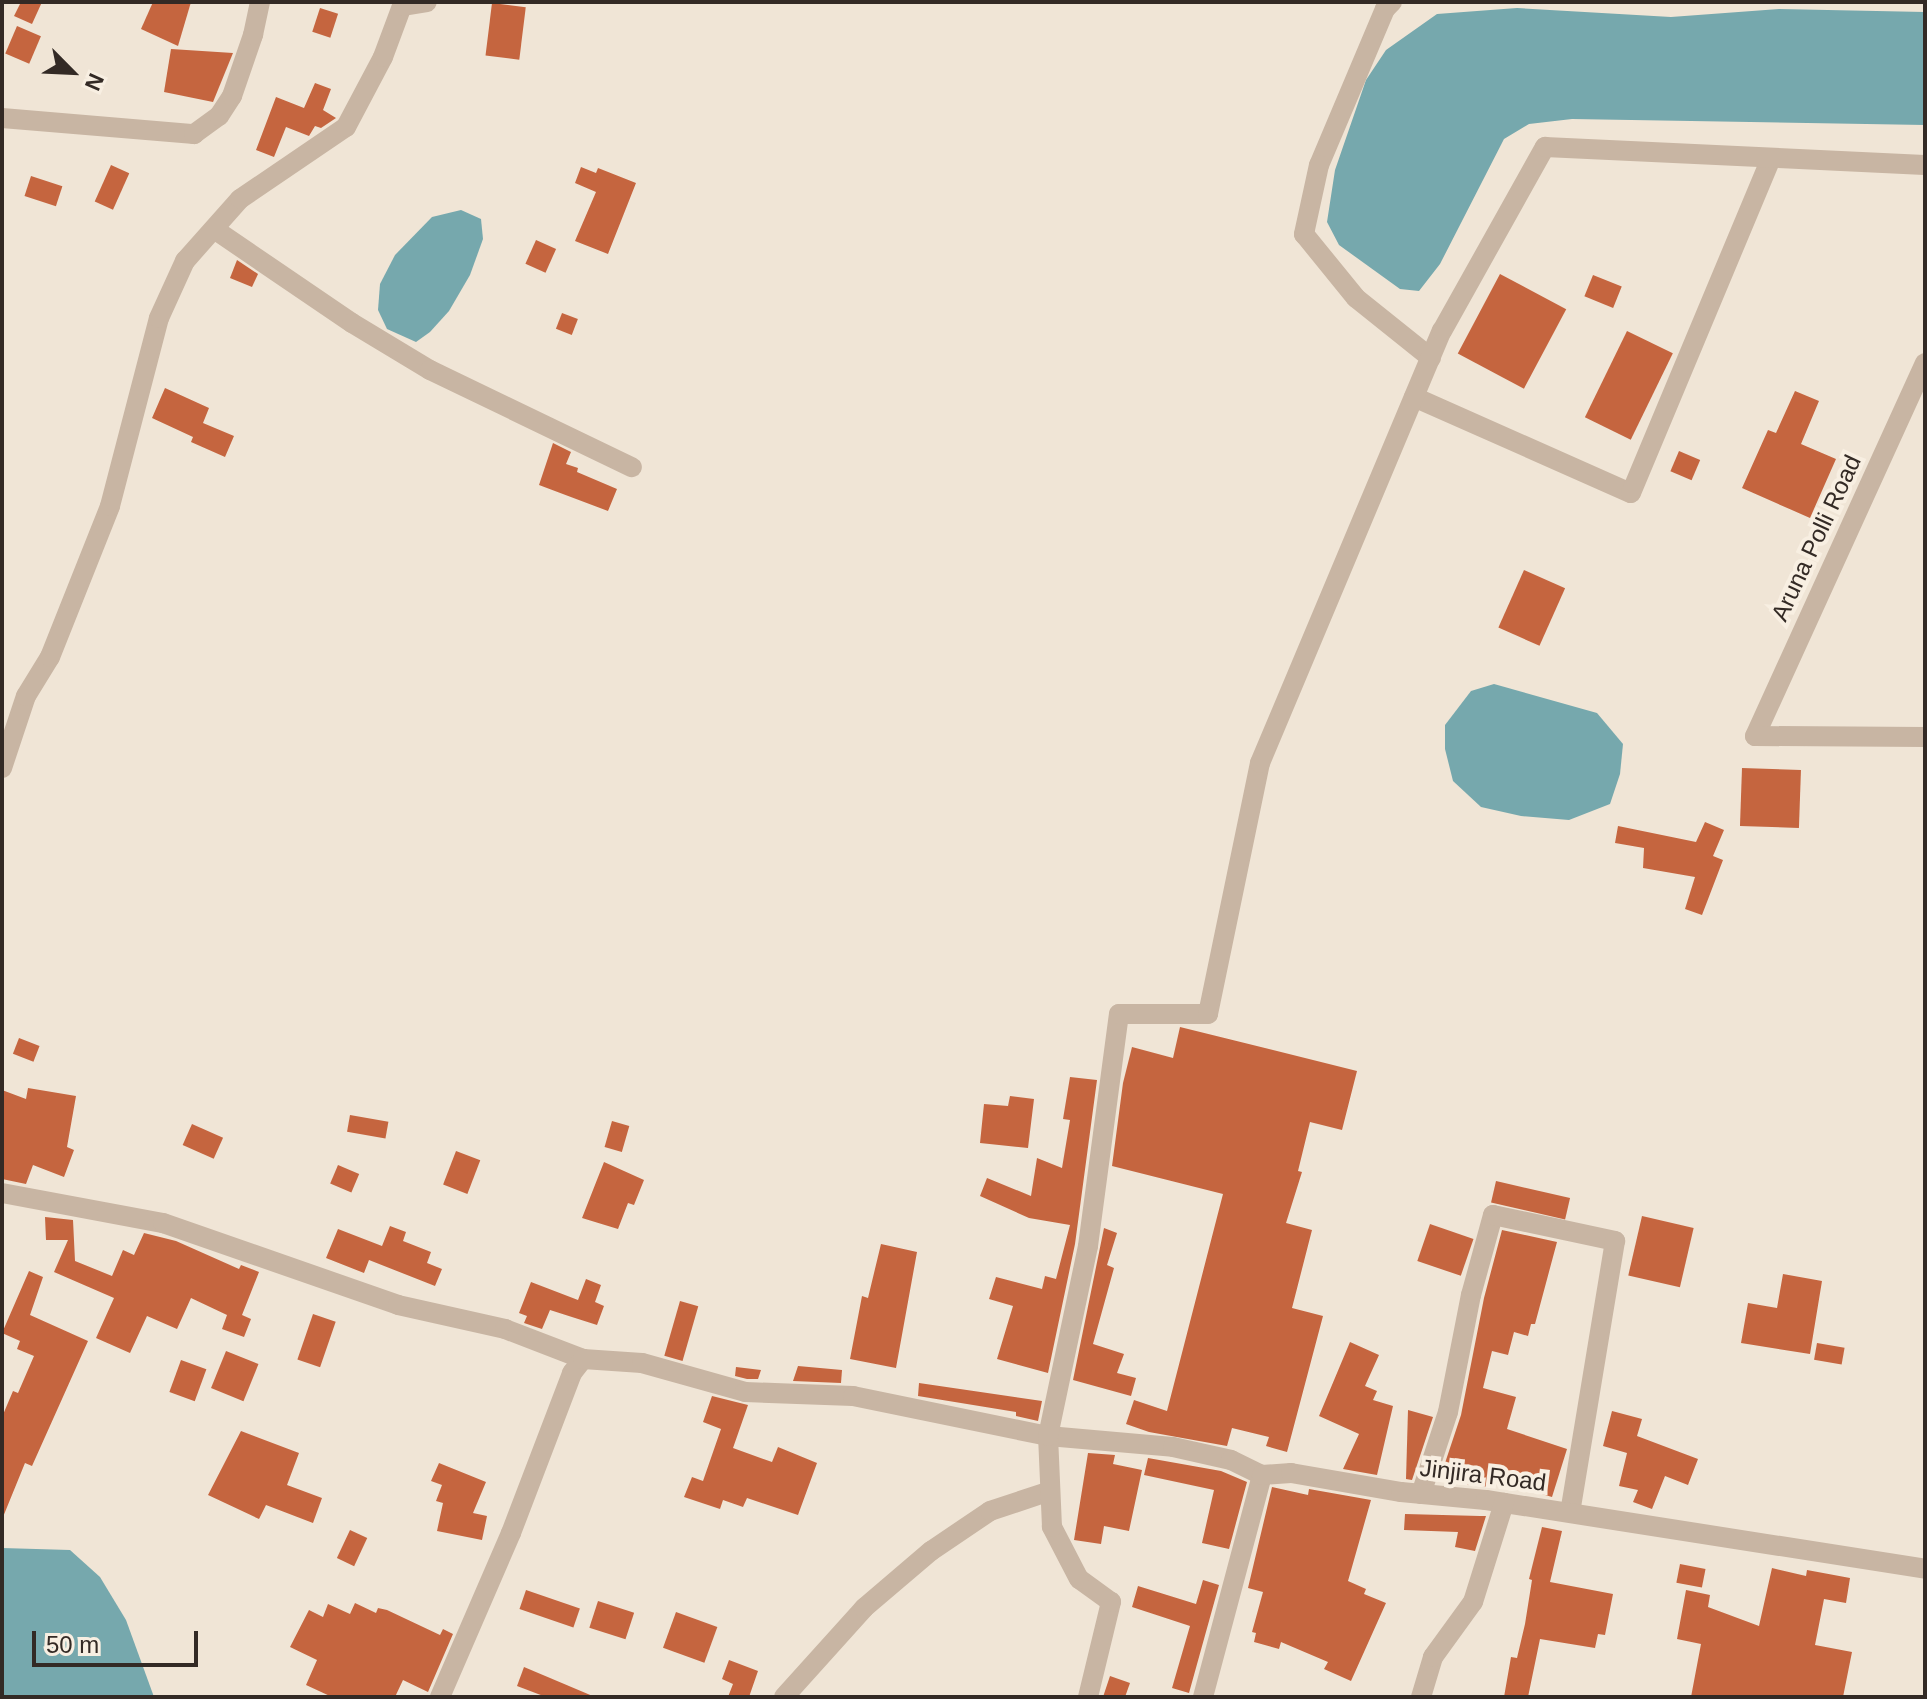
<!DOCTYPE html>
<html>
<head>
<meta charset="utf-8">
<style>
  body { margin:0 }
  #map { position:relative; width:1927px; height:1699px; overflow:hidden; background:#f0e5d6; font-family:Helvetica,sans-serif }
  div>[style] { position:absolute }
  .water>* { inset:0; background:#76a8ad }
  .building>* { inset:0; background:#c5653f; transform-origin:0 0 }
  .minor>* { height:20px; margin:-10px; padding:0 10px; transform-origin:10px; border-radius:10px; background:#c8b5a3 }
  span { translate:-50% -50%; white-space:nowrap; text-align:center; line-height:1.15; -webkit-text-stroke:8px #f8efe2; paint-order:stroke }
  .street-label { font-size:24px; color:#332a25 }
  .frame { position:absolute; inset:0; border:4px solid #332a25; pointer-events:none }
  .north { position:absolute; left:32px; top:32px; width:80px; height:80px; -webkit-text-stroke:6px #f8efe2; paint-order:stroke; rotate:114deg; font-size:22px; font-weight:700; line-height:32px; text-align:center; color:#332a25 }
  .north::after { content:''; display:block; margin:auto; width:28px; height:36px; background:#332a25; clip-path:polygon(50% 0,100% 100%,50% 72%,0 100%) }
  .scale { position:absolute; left:32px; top:1631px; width:166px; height:36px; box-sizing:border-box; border:4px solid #332a25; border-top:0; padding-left:10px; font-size:24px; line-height:28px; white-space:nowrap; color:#332a25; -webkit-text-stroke:6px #f8efe2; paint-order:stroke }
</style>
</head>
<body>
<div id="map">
  <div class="water">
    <i style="clip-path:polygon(1517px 8px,1671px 17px,1779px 9px,1925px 12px,1925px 125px,1572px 119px,1529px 124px,1504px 139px,1440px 264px,1419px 291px,1400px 289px,1339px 245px,1327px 222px,1335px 170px,1366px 80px,1386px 50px,1437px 14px)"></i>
    <i style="clip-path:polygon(461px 210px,481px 219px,483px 239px,470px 275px,449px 311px,430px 332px,416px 342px,387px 329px,378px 310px,380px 284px,395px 255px,432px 217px)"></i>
    <i style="clip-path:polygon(1494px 684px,1597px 713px,1623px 744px,1620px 774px,1610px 804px,1569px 820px,1521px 816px,1481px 807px,1453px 781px,1445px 749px,1445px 725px,1471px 691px)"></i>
    <i style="clip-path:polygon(2px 1548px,70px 1550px,100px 1577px,126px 1620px,154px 1697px,2px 1697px)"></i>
  </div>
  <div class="building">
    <i style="clip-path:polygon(21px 2px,42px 2px,32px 24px,14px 16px)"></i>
    <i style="clip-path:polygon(153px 2px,191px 2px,178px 46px,141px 29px)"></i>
    <i style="left:492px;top:3px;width:34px;height:53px;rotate:7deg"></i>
    <i style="left:320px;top:8px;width:19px;height:25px;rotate:18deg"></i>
    <i style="left:17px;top:26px;width:26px;height:30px;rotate:23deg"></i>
    <i style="clip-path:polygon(171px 49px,233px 53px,213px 102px,164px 92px)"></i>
    <i style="clip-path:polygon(315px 83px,331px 89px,323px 110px,336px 118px,321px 128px,315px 126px,309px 136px,286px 127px,274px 157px,256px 150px,276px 97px,304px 108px)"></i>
    <i style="left:111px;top:165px;width:20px;height:40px;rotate:24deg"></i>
    <i style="clip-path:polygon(581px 167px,596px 173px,598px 168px,636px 183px,608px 254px,575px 241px,596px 192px,575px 183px)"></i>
    <i style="left:31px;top:176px;width:33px;height:21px;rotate:18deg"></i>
    <i style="left:536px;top:240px;width:22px;height:26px;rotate:24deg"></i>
    <i style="clip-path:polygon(237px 260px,258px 274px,252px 287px,230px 278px)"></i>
    <i style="left:1500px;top:274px;width:75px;height:90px;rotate:28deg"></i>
    <i style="left:1593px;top:275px;width:31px;height:23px;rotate:22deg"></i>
    <i style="left:562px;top:313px;width:17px;height:17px;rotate:21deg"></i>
    <i style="left:1627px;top:331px;width:51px;height:96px;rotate:26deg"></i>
    <i style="clip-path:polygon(165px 388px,209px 408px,203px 423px,234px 436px,225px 457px,191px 442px,193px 437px,152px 418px)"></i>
    <i style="clip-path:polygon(1795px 391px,1819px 401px,1801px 444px,1836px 459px,1810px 518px,1742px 488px,1768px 430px,1776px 433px)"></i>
    <i style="clip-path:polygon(553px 443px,571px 452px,566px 464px,578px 468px,577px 472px,617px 489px,608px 511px,539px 485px)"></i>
    <i style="left:1679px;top:451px;width:23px;height:22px;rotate:23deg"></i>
    <i style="left:1524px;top:570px;width:45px;height:63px;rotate:24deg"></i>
    <i style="left:1742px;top:768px;width:59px;height:58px;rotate:2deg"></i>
    <i style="clip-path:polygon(1705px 822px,1724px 830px,1713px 856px,1723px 860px,1702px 915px,1685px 909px,1695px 877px,1643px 868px,1644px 848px,1615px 843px,1618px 826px,1696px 842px)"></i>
    <i style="clip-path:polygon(1180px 1027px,1357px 1071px,1342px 1130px,1310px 1122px,1298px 1171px,1302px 1172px,1286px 1223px,1312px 1230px,1292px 1308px,1323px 1316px,1287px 1452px,1266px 1446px,1269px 1437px,1232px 1428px,1227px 1446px,1149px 1432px,1126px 1424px,1134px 1400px,1167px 1411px,1223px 1194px,1112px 1166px,1123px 1083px,1132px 1047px,1173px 1058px)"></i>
    <i style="left:19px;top:1038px;width:22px;height:17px;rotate:21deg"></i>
    <i style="clip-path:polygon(1070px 1077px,1097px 1080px,1075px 1244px,1048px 1373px,997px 1359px,1013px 1306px,989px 1299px,996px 1277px,1042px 1289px,1045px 1276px,1056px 1279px,1070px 1225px,1029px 1218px,980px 1196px,987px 1178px,1031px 1196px,1037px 1158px,1062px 1168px,1070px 1120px,1063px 1119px)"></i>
    <i style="clip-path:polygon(28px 1088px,76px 1096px,67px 1147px,74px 1150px,64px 1177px,33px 1165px,26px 1184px,2px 1179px,2px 1090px,26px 1099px)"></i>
    <i style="clip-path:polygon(1010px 1096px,1034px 1099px,1028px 1148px,980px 1143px,984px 1104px,1008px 1106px)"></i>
    <i style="left:350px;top:1115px;width:39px;height:17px;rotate:10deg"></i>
    <i style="left:612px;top:1121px;width:18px;height:27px;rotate:16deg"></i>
    <i style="left:192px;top:1124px;width:34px;height:23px;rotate:24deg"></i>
    <i style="left:456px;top:1151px;width:26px;height:36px;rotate:21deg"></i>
    <i style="clip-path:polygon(604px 1162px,644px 1180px,634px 1205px,628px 1203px,618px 1229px,582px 1218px)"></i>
    <i style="left:338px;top:1165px;width:23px;height:20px;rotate:23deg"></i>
    <i style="left:1496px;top:1181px;width:76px;height:22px;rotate:13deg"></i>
    <i style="left:1642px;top:1216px;width:53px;height:61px;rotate:13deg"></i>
    <i style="clip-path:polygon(45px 1217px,73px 1220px,75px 1261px,112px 1276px,123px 1250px,134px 1255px,144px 1233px,176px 1241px,239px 1269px,241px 1265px,259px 1272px,242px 1315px,251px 1319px,244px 1337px,222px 1329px,227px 1315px,191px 1298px,177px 1329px,147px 1316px,130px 1353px,96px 1338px,114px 1298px,54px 1272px,68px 1240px,46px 1240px)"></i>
    <i style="left:1430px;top:1224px;width:46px;height:39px;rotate:19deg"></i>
    <i style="clip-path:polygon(390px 1226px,406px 1232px,403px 1241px,431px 1252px,427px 1263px,442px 1269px,435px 1286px,369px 1260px,364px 1273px,326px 1258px,338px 1229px,382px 1246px)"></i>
    <i style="clip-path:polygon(1104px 1228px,1117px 1233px,1107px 1265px,1114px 1268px,1093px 1344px,1124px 1354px,1117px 1373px,1136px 1378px,1131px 1396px,1073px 1380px)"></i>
    <i style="clip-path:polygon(1502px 1230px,1557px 1242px,1535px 1324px,1531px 1324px,1528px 1336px,1514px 1332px,1508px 1355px,1492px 1351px,1483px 1388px,1516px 1397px,1507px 1429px,1567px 1449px,1552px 1497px,1491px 1479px,1488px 1487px,1439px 1481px,1461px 1415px,1484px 1298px)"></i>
    <i style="clip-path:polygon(881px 1244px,917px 1252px,896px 1368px,850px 1359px,862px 1296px,868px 1298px)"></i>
    <i style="clip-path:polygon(29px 1271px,43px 1277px,30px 1315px,88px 1341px,32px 1466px,25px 1463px,3px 1517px,2px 1417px,13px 1391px,18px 1393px,34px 1356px,17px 1349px,20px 1341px,2px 1333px)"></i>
    <i style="clip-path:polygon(1783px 1274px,1822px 1281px,1810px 1354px,1741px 1343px,1748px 1303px,1777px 1308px)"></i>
    <i style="clip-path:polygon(586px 1279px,601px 1285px,595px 1302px,604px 1306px,597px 1325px,550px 1310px,542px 1329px,524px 1323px,527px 1316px,519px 1313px,531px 1282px,578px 1300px)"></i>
    <i style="left:680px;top:1301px;width:19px;height:57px;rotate:16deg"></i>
    <i style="left:313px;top:1314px;width:24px;height:48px;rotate:19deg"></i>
    <i style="clip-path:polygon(1350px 1342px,1379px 1355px,1365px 1386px,1377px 1391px,1373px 1400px,1393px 1406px,1377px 1475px,1343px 1469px,1359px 1434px,1319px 1416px)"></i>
    <i style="left:1817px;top:1343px;width:28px;height:17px;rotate:10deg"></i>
    <i style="left:226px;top:1351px;width:35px;height:40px;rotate:22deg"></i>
    <i style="left:181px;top:1360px;width:27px;height:34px;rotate:20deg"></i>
    <i style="clip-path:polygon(798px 1366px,842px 1370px,841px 1383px,793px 1381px)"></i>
    <i style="clip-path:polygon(736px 1367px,761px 1370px,758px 1379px,747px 1379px,735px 1376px)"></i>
    <i style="clip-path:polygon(919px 1383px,1042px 1401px,1038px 1421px,1016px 1416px,1016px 1412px,918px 1396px)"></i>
    <i style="clip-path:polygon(712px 1396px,748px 1405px,733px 1448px,772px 1462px,778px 1447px,817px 1463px,798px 1515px,747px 1498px,743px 1507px,723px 1500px,720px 1509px,684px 1497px,692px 1477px,703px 1481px,721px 1429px,703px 1422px)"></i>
    <i style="clip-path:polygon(1408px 1410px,1433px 1417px,1412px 1480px,1406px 1479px)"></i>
    <i style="clip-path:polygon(1612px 1411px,1642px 1419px,1637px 1436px,1698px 1459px,1688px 1485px,1665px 1476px,1652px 1509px,1633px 1502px,1638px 1490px,1619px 1486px,1627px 1453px,1603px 1446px)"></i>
    <i style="clip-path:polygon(241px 1431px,299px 1453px,287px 1485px,322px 1498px,313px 1523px,266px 1505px,259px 1519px,208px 1495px)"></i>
    <i style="clip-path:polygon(1088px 1453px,1115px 1455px,1113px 1464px,1142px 1470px,1129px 1531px,1104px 1526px,1101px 1544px,1074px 1540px)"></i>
    <i style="clip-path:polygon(1148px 1458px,1221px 1471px,1247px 1482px,1229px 1549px,1202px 1543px,1214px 1490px,1144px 1475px)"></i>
    <i style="clip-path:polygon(439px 1463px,486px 1482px,473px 1513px,487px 1516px,482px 1540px,437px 1531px,443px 1503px,436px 1501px,442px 1485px,431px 1481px)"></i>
    <i style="clip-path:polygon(1272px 1487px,1308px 1495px,1309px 1489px,1371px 1500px,1348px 1581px,1366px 1589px,1364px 1594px,1386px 1603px,1351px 1681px,1324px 1669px,1328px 1662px,1281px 1642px,1279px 1649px,1254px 1642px,1256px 1633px,1252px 1632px,1263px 1592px,1248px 1588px)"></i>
    <i style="clip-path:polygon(1405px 1514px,1480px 1516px,1486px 1516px,1475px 1551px,1455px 1547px,1458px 1532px,1404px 1530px)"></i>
    <i style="clip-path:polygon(1542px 1527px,1562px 1531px,1550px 1582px,1613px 1594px,1605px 1635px,1598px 1634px,1595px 1648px,1540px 1639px,1528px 1697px,1504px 1697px,1511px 1657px,1517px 1658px,1525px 1624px,1532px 1580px,1529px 1579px)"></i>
    <i style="left:350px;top:1530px;width:19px;height:31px;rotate:25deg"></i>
    <i style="left:1680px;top:1564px;width:26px;height:19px;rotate:11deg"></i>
    <i style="clip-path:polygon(1772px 1568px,1806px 1576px,1807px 1570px,1850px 1578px,1846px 1603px,1824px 1599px,1815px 1645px,1852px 1652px,1843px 1697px,1691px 1697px,1701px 1644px,1677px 1639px,1686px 1590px,1710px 1595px,1708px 1607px,1759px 1626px)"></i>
    <i style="clip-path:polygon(1203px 1580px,1219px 1585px,1189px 1693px,1172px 1688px,1190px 1626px,1132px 1607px,1138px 1586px,1196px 1604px)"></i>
    <i style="left:526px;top:1590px;width:57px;height:20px;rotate:19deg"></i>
    <i style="left:598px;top:1601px;width:38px;height:28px;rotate:18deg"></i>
    <i style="clip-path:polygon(355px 1603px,376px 1613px,378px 1608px,387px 1610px,440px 1635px,443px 1629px,453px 1634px,428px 1692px,403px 1680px,395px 1697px,332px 1697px,306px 1685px,317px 1660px,290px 1647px,309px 1610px,323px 1617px,328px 1604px,350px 1614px)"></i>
    <i style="left:676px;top:1612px;width:44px;height:38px;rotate:20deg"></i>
    <i style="clip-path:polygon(729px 1660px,758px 1671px,749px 1697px,728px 1697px,733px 1684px,722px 1679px)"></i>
    <i style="clip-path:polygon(524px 1667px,595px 1697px,546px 1697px,517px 1686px)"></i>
    <i style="clip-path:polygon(1110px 1676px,1130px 1683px,1125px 1697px,1103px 1697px)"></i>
  </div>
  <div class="minor">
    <i style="left:1392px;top:2px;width:10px;rotate:135deg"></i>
    <i style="left:1385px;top:9px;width:169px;rotate:112.9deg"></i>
    <i style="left:1319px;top:165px;width:71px;rotate:102.3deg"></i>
    <i style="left:1304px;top:234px;width:82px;rotate:50.9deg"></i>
    <i style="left:1356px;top:298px;width:96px;rotate:38.7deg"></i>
    <i style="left:2px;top:118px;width:193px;rotate:4.8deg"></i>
    <i style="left:194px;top:134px;width:31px;rotate:-36deg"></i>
    <i style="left:219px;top:116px;width:24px;rotate:-57deg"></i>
    <i style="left:232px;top:96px;width:65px;rotate:-71deg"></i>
    <i style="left:253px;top:35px;width:34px;rotate:-78deg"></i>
    <i style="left:214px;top:229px;width:167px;rotate:34.3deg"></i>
    <i style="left:352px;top:323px;width:91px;rotate:31.1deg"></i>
    <i style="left:430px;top:370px;width:224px;rotate:25.7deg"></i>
    <i style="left:1925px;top:363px;width:410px;rotate:114.5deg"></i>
    <i style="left:1755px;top:736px;width:170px;rotate:0.3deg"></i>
    <i style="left:1414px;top:397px;width:237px;rotate:23.9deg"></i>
    <i style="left:1631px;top:493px;width:363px;rotate:-67.3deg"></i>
    <i style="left:2px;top:768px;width:76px;rotate:-71.6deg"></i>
    <i style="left:26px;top:696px;width:46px;rotate:-58.4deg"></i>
    <i style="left:50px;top:657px;width:162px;rotate:-68.3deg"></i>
    <i style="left:110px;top:506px;width:194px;rotate:-75.4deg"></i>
    <i style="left:159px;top:318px;width:63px;rotate:-65.5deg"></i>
    <i style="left:185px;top:261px;width:83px;rotate:-48.4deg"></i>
    <i style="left:240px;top:199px;width:128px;rotate:-34.2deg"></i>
    <i style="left:346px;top:127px;width:79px;rotate:-62.1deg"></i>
    <i style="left:383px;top:57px;width:54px;rotate:-69.6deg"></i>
    <i style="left:402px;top:6px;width:25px;rotate:-9deg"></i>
    <i style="left:2px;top:1193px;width:164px;rotate:10.6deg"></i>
    <i style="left:163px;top:1223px;width:249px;rotate:19.2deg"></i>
    <i style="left:398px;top:1305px;width:110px;rotate:12.6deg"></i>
    <i style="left:505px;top:1329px;width:84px;rotate:21deg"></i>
    <i style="left:1421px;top:1494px;width:86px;rotate:-71.8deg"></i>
    <i style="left:1448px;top:1412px;width:119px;rotate:-78.9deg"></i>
    <i style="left:1471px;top:1295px;width:83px;rotate:-74.6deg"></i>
    <i style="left:1493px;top:1215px;width:125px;rotate:12deg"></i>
    <i style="left:1615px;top:1241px;width:275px;rotate:99.4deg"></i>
    <i style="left:440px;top:1697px;width:179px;rotate:-66.6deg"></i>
    <i style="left:511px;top:1533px;width:171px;rotate:-69.1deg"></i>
    <i style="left:572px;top:1373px;width:18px;rotate:-52deg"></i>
    <i style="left:583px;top:1359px;width:59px;rotate:3.9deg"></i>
    <i style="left:642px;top:1363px;width:107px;rotate:15.7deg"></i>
    <i style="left:745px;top:1392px;width:108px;rotate:2.1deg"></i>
    <i style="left:853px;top:1396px;width:199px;rotate:11.6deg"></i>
    <i style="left:1048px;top:1436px;width:125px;rotate:5deg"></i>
    <i style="left:1173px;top:1447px;width:59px;rotate:12.6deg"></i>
    <i style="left:1231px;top:1460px;width:34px;rotate:26deg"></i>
    <i style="left:784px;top:1697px;width:120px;rotate:-48deg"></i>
    <i style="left:864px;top:1608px;width:88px;rotate:-40.4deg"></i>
    <i style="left:931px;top:1551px;width:71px;rotate:-34.1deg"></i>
    <i style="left:990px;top:1511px;width:63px;rotate:-18.4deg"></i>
    <i style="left:1088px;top:1697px;width:98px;rotate:-76.4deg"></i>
    <i style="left:1111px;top:1602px;width:39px;rotate:-144deg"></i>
    <i style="left:1079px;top:1579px;width:59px;rotate:-117.4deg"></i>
    <i style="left:1052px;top:1527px;width:91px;rotate:-92.5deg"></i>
    <i style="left:1048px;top:1436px;width:194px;rotate:-78.1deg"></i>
    <i style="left:1088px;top:1246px;width:234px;rotate:-82.4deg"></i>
    <i style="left:1119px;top:1014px;width:89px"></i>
    <i style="left:1208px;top:1014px;width:256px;rotate:-78.3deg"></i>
    <i style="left:1260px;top:763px;width:469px;rotate:-67.2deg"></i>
    <i style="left:1442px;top:331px;width:211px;rotate:-60.8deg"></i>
    <i style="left:1545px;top:147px;width:380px;rotate:2.7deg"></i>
    <i style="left:1203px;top:1697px;width:230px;rotate:-75.1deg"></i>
    <i style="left:1262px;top:1475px;width:29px;rotate:-4deg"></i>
    <i style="left:1291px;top:1473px;width:112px;rotate:9.8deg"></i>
    <i style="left:1401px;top:1492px;width:85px;rotate:5.4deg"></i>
    <i style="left:1486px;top:1500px;width:444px;rotate:8.9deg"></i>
    <i style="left:1421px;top:1697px;width:42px;rotate:-73.3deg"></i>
    <i style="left:1433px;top:1657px;width:68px;rotate:-54deg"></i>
    <i style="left:1473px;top:1602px;width:104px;rotate:-72.6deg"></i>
  </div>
  <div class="street-label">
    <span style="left:1816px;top:538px;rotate:-65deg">Aruna Polli Road</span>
    <span style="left:1483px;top:1475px;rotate:7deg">Jinjira Road</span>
  </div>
  <div class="frame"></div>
  <div class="north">N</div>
  <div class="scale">50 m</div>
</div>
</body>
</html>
